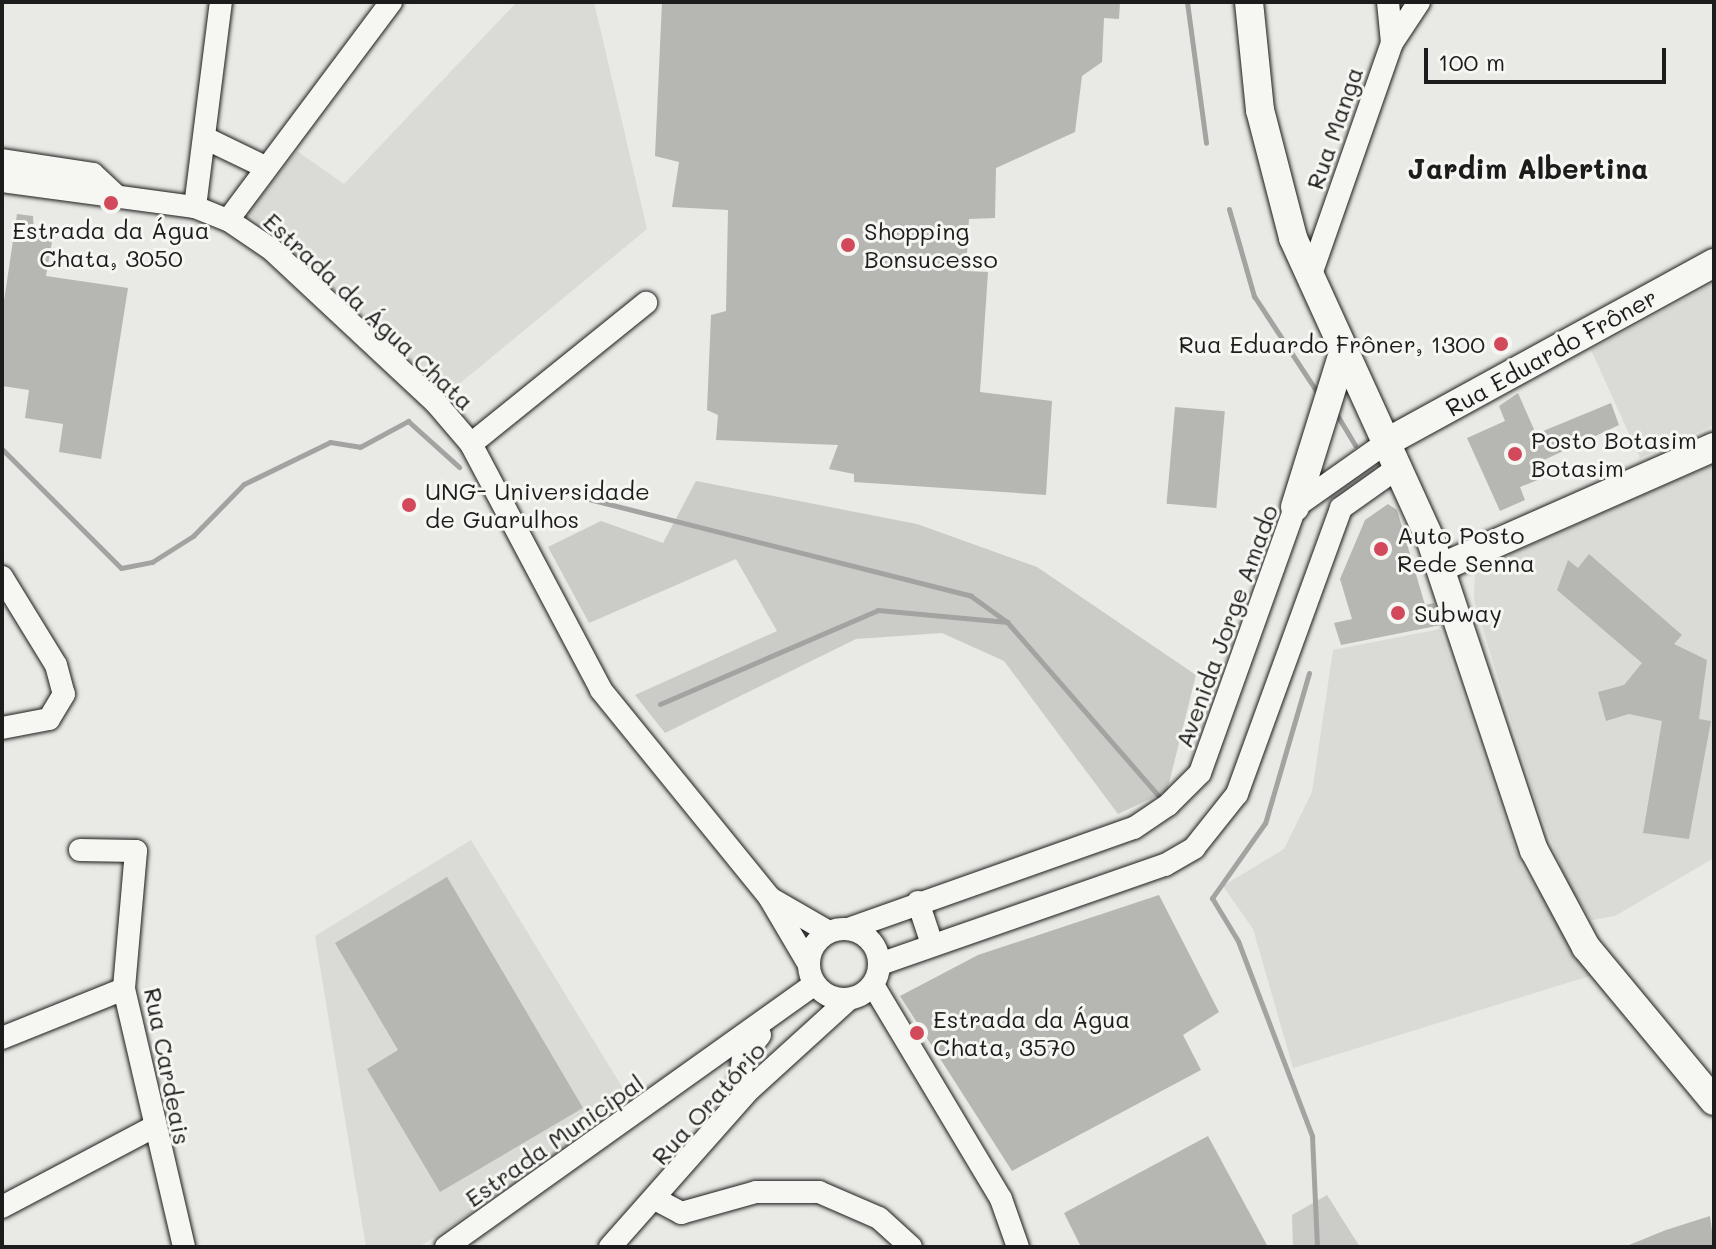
<!DOCTYPE html>
<html>
<head>
<meta charset="utf-8">
<style>
  body { margin:0 }
  #map { position:relative; width:1716px; height:1249px; overflow:hidden; background:#e9e9e5; font-family:Mali,sans-serif }
  div>[style] { position:absolute }
  .built>* { inset:0; background:#dadad6 }
  .green>* { inset:0; background:#cbcbc7 }
  .stream>* { height:5px; margin:-2.5px; padding:0 2.5px; transform-origin:2.5px; border-radius:2.5px; background:#a3a3a1 }
  .building>* { inset:0; background:#b6b6b3; transform-origin:0 0 }
  .roads { filter:drop-shadow(0 0 2px #1c1c1c) drop-shadow(0 0 2px #1c1c1c) }
  .minor>* { height:22px; margin:-11px; padding:0 11px; transform-origin:11px; border-radius:11px; background:#f6f6f2 }
  .minor>.ring { margin:-11px; padding:0; box-sizing:content-box; background:none; border:22px solid #f6f6f2; border-radius:50% }
  .major>* { height:28px; margin:-14px; padding:0 14px; transform-origin:14px; border-radius:14px; background:#f6f6f2 }
  .dots>* { width:22px; height:22px; translate:-50% -50%; box-sizing:border-box; border:4px solid #f6f6f2; border-radius:50% }
  span { translate:-50% -50%; white-space:nowrap; text-align:center; line-height:1.15; -webkit-text-stroke:6px #f6f6f2; paint-order:stroke }
  .street-label { font-size:24px; color:#1c1c1c }
  .poi-label { font-size:24px; color:#1c1c1c }
  .left { translate:0 -50%; text-align:left }
  .right { translate:-100% -50%; text-align:right }
  .quarter-label { font-size:28px; color:#1c1c1c; font-weight:700 }
  .frame { position:absolute; inset:0; border:4px solid #1c1c1c; pointer-events:none }
  .scale { position:absolute; left:1424px; top:48px; width:242px; height:36px; box-sizing:border-box; border:4px solid #1c1c1c; border-top:0; padding-left:10px; font-size:24px; line-height:28px; white-space:nowrap; color:#1c1c1c; -webkit-text-stroke:6px #f6f6f2; paint-order:stroke }
</style>
</head>
<body>
<div id="map">
  <div class="built">
    <i style="clip-path:polygon(517px 2px,594px 2px,647px 229px,447px 394px,248px 213px,297px 151px,344px 184px)"></i>
    <i style="clip-path:polygon(1714px 283px,1714px 425px,1640px 458px,1591px 350px)"></i>
    <i style="clip-path:polygon(1714px 464px,1714px 858px,1615px 916px,1592px 920px,1569px 887px,1537px 804px,1474px 600px,1475px 569px)"></i>
    <i style="clip-path:polygon(1440px 629px,1521px 866px,1596px 974px,1293px 1068px,1253px 929px,1223px 886px,1284px 849px,1312px 792px,1333px 650px)"></i>
    <i style="clip-path:polygon(471px 840px,633px 1105px,419px 1247px,366px 1247px,315px 936px)"></i>
  </div>
  <div class="green">
    <i style="clip-path:polygon(696px 481px,917px 524px,1037px 567px,1196px 675px,1167px 791px,1118px 814px,1004px 661px,942px 633px,856px 639px,665px 733px,635px 695px,777px 631px,736px 559px,589px 623px,548px 547px,601px 521px,663px 543px)"></i>
    <i style="clip-path:polygon(1327px 1195px,1360px 1247px,1293px 1247px,1292px 1215px)"></i>
  </div>
  <div class="stream">
    <i style="left:1187px;top:2px;width:142px;rotate:82.3deg"></i>
    <i style="left:1229px;top:209px;width:91px;rotate:74deg"></i>
    <i style="left:1254px;top:296px;width:115px;rotate:56.7deg"></i>
    <i style="left:1337px;top:415px;width:35px;rotate:59deg"></i>
    <i style="left:2px;top:449px;width:168px;rotate:45deg"></i>
    <i style="left:121px;top:568px;width:32px;rotate:-11deg"></i>
    <i style="left:152px;top:562px;width:49px;rotate:-32.4deg"></i>
    <i style="left:193px;top:536px;width:73px;rotate:-45.6deg"></i>
    <i style="left:244px;top:484px;width:96px;rotate:-26deg"></i>
    <i style="left:330px;top:442px;width:30px;rotate:9deg"></i>
    <i style="left:360px;top:447px;width:55px;rotate:-28.4deg"></i>
    <i style="left:408px;top:421px;width:69px;rotate:42deg"></i>
    <i style="left:565px;top:493px;width:419px;rotate:14.2deg"></i>
    <i style="left:971px;top:596px;width:44px;rotate:35.8deg"></i>
    <i style="left:1007px;top:622px;width:231px;rotate:48.9deg"></i>
    <i style="left:1309px;top:673px;width:156px;rotate:106.3deg"></i>
    <i style="left:1265px;top:823px;width:92px;rotate:125.2deg"></i>
    <i style="left:1212px;top:898px;width:50px;rotate:58.8deg"></i>
    <i style="left:1238px;top:941px;width:209px;rotate:69.2deg"></i>
    <i style="left:1312px;top:1136px;width:111px;rotate:87.4deg"></i>
    <i style="left:660px;top:704px;width:237px;rotate:-23.3deg"></i>
    <i style="left:878px;top:610px;width:130px;rotate:5.3deg"></i>
  </div>
  <div class="building">
    <i style="clip-path:polygon(662px 2px,1120px 2px,1119px 19px,1104px 18px,1102px 62px,1082px 76px,1075px 132px,996px 168px,995px 218px,969px 219px,966px 271px,988px 272px,980px 392px,1052px 401px,1046px 495px,854px 482px,854px 474px,829px 469px,838px 445px,716px 440px,718px 415px,707px 410px,711px 315px,726px 311px,728px 210px,672px 207px,679px 162px,655px 156px)"></i>
    <i style="clip-path:polygon(17px 214px,33px 216px,34px 233px,53px 236px,46px 276px,128px 288px,101px 459px,59px 452px,63px 424px,25px 418px,29px 390px,2px 386px,2px 314px)"></i>
    <i style="clip-path:polygon(1518px 393px,1536px 434px,1611px 403px,1619px 425px,1544px 460px,1550px 475px,1520px 487px,1525px 500px,1500px 511px,1467px 438px,1505px 421px,1499px 406px)"></i>
    <i style="left:1175px;top:407px;width:50px;height:97px;rotate:5deg"></i>
    <i style="clip-path:polygon(1388px 504px,1397px 510px,1425px 605px,1434px 603px,1441px 625px,1341px 645px,1334px 623px,1352px 619px,1340px 579px,1365px 520px)"></i>
    <i style="clip-path:polygon(1589px 554px,1682px 635px,1674px 644px,1707px 660px,1699px 719px,1711px 721px,1689px 839px,1643px 833px,1662px 721px,1629px 714px,1606px 721px,1598px 692px,1624px 685px,1642px 663px,1557px 590px,1568px 560px,1578px 568px)"></i>
    <i style="clip-path:polygon(447px 877px,583px 1108px,440px 1192px,367px 1069px,398px 1050px,335px 943px)"></i>
    <i style="clip-path:polygon(1159px 895px,1219px 1012px,1183px 1035px,1201px 1070px,1012px 1171px,900px 996px,978px 955px)"></i>
    <i style="clip-path:polygon(1208px 1136px,1268px 1247px,1081px 1247px,1064px 1213px)"></i>
    <i style="clip-path:polygon(1710px 1216px,1714px 1247px,1624px 1247px,1666px 1230px)"></i>
  </div>
  <div class="roads">
    <div class="minor">
      <i style="left:1388px;top:2px;width:41px;rotate:84.4deg"></i>
      <i style="left:205px;top:138px;width:67px;rotate:25.8deg"></i>
      <i style="left:2px;top:160px;width:92px;rotate:8.7deg"></i>
      <i style="left:93px;top:174px;width:33px;rotate:43deg"></i>
      <i style="left:2px;top:181px;width:195px;rotate:7.7deg"></i>
      <i style="left:195px;top:207px;width:35px;rotate:22deg"></i>
      <i style="left:228px;top:220px;width:52px;rotate:34deg"></i>
      <i style="left:271px;top:249px;width:226px;rotate:43deg"></i>
      <i style="left:436px;top:403px;width:54px;rotate:49.5deg"></i>
      <i style="left:471px;top:444px;width:278px;rotate:62.1deg"></i>
      <i style="left:601px;top:690px;width:267px;rotate:50.9deg"></i>
      <i style="left:769px;top:897px;width:77px;rotate:59.4deg"></i>
      <i style="left:195px;top:207px;width:207px;rotate:-82.8deg"></i>
      <i style="left:228px;top:220px;width:272px;rotate:-53.2deg"></i>
      <i style="left:1310px;top:277px;width:248px;rotate:-70.7deg"></i>
      <i style="left:1392px;top:43px;width:49px;rotate:-56.6deg"></i>
      <i style="left:471px;top:444px;width:225px;rotate:-38.9deg"></i>
      <i style="left:2px;top:577px;width:103px;rotate:58.5deg"></i>
      <i style="left:56px;top:665px;width:30px;rotate:75deg"></i>
      <i style="left:64px;top:694px;width:29px;rotate:121deg"></i>
      <i style="left:49px;top:719px;width:48px;rotate:169.2deg"></i>
      <i style="left:80px;top:850px;width:56px;rotate:1deg"></i>
      <i style="left:136px;top:851px;width:139px;rotate:95deg"></i>
      <i style="left:124px;top:989px;width:265px;rotate:76.9deg"></i>
      <i style="left:770px;top:898px;width:68px;rotate:30deg"></i>
      <i style="left:918px;top:902px;width:44px;rotate:71.6deg"></i>
      <i class="ring" style="left:809px;top:929px;width:48px;height:48px"></i>
      <i style="left:848px;top:929px;width:303px;rotate:-19.5deg"></i>
      <i style="left:1134px;top:828px;width:41px;rotate:-34.1deg"></i>
      <i style="left:1168px;top:805px;width:45px;rotate:-45deg"></i>
      <i style="left:1200px;top:773px;width:282px;rotate:-70.3deg"></i>
      <i style="left:1295px;top:507px;width:113px;rotate:-35.2deg"></i>
      <i style="left:880px;top:964px;width:302px;rotate:-19.2deg"></i>
      <i style="left:1165px;top:865px;width:34px;rotate:-30deg"></i>
      <i style="left:1194px;top:848px;width:69px;rotate:-51.5deg"></i>
      <i style="left:1237px;top:794px;width:304px;rotate:-70deg"></i>
      <i style="left:1341px;top:508px;width:72px;rotate:-35.4deg"></i>
      <i style="left:873px;top:985px;width:249px;rotate:59.1deg"></i>
      <i style="left:1001px;top:1199px;width:51px;rotate:70.5deg"></i>
      <i style="left:2px;top:1038px;width:131px;rotate:-21.9deg"></i>
      <i style="left:740px;top:1081px;width:25px;rotate:-83deg"></i>
      <i style="left:743px;top:1056px;width:27px;rotate:-51deg"></i>
      <i style="left:655px;top:1199px;width:30px;rotate:28deg"></i>
      <i style="left:681px;top:1213px;width:78px;rotate:-15.6deg"></i>
      <i style="left:756px;top:1192px;width:63px"></i>
      <i style="left:819px;top:1192px;width:65px;rotate:23.4deg"></i>
      <i style="left:879px;top:1218px;width:43px;rotate:42.2deg"></i>
      <i style="left:2px;top:1207px;width:170px;rotate:-27.8deg"></i>
      <i style="left:446px;top:1247px;width:453px;rotate:-35.5deg"></i>
      <i style="left:610px;top:1247px;width:211px;rotate:-48.5deg"></i>
      <i style="left:750px;top:1089px;width:134px;rotate:-42.3deg"></i>
    </div>
    <div class="major">
      <i style="left:1249px;top:2px;width:109px;rotate:84.2deg"></i>
      <i style="left:1260px;top:110px;width:132px;rotate:75.5deg"></i>
      <i style="left:1293px;top:238px;width:333px;rotate:65.5deg"></i>
      <i style="left:1431px;top:541px;width:326px;rotate:71.6deg"></i>
      <i style="left:1534px;top:850px;width:110px;rotate:61.8deg"></i>
      <i style="left:1586px;top:947px;width:200px;rotate:50.3deg"></i>
      <i style="left:1387px;top:442px;width:373px;rotate:-28.7deg"></i>
      <i style="left:1295px;top:507px;width:161px;rotate:-72.7deg"></i>
      <i style="left:1442px;top:567px;width:297px;rotate:-23.8deg"></i>
    </div>
  </div>
  <div class="dots">
    <i style="left:111px;top:203px;background:#d1495b"></i>
    <i style="left:848px;top:245px;background:#d1495b"></i>
    <i style="left:1501px;top:344px;background:#d1495b"></i>
    <i style="left:1515px;top:454px;background:#d1495b"></i>
    <i style="left:409px;top:505px;background:#d1495b"></i>
    <i style="left:1381px;top:549px;background:#d1495b"></i>
    <i style="left:1398px;top:613px;background:#d1495b"></i>
    <i style="left:917px;top:1033px;background:#d1495b"></i>
  </div>
  <div class="street-label">
    <span style="left:1334px;top:128px;rotate:-71deg">Rua Manga</span>
    <span style="left:369px;top:311px;rotate:43deg">Estrada da Água Chata</span>
    <span style="left:1551px;top:352px;rotate:-29deg">Rua Eduardo Frôner</span>
    <span style="left:1226px;top:626px;rotate:-70deg">Avenida Jorge Amado</span>
    <span style="left:168px;top:1066px;rotate:79deg">Rua Cardeais</span>
    <span style="left:708px;top:1103px;rotate:-48deg">Rua Oratório</span>
    <span style="left:554px;top:1140px;rotate:-35deg">Estrada Municipal</span>
  </div>
  <div class="poi-label">
    <span style="left:111px;top:244px">Estrada da Água<br>Chata, 3050</span>
    <span class="left" style="left:864px;top:245px">Shopping<br>Bonsucesso</span>
    <span class="right" style="left:1485px;top:344px">Rua Eduardo Frôner, 1300</span>
    <span class="left" style="left:1531px;top:454px">Posto Botasim<br>Botasim</span>
    <span class="left" style="left:425px;top:505px">UNG- Universidade<br>de Guarulhos</span>
    <span class="left" style="left:1397px;top:549px">Auto Posto<br>Rede Senna</span>
    <span class="left" style="left:1414px;top:613px">Subway</span>
    <span class="left" style="left:933px;top:1033px">Estrada da Água<br>Chata, 3570</span>
  </div>
  <div class="quarter-label">
    <span style="left:1528px;top:168px">Jardim Albertina</span>
  </div>
  <div class="frame"></div>
  <div class="scale">100 m</div>
</div>
</body>
</html>
